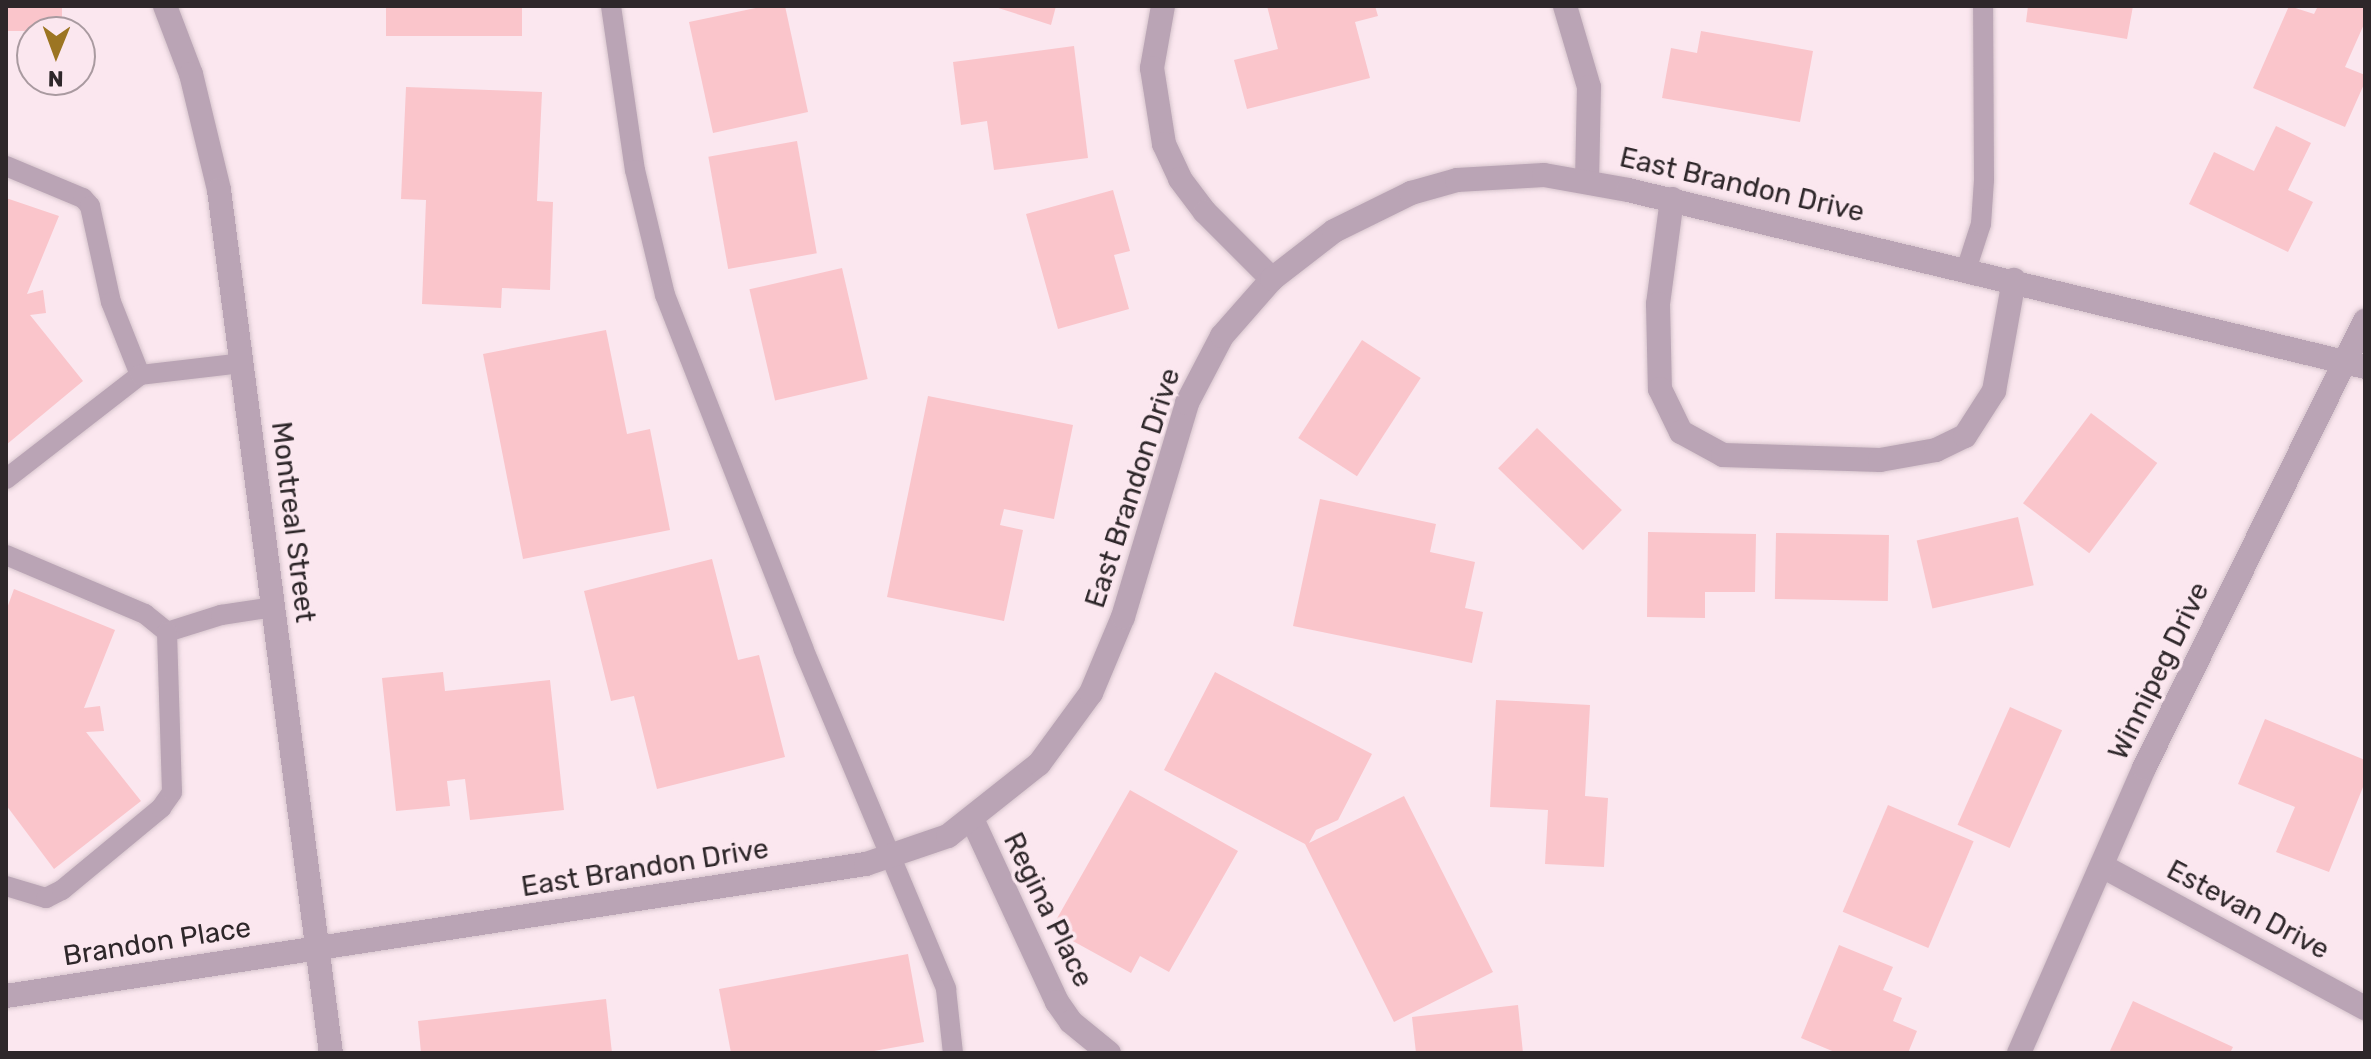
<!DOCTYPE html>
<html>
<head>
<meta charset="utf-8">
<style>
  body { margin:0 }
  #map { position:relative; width:2371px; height:1059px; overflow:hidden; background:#fbe7ef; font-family:Rubik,sans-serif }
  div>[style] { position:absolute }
  .building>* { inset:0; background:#fac5cb; transform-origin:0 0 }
  .roads { filter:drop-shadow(0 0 2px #d6c4cc) drop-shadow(0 0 2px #d6c4cc) }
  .lane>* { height:20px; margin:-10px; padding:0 10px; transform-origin:10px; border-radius:10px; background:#baa4b5 }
  .street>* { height:24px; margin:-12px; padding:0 12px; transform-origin:12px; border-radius:12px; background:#baa4b5 }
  span { translate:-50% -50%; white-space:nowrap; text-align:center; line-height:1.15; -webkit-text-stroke:7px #fbe7ef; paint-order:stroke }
  .street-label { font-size:28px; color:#2e272a }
  .frame { position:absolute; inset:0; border:8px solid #2e272a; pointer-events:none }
  .north { position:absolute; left:16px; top:16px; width:80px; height:80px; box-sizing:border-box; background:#fbe7ef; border:2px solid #a99aa0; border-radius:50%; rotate:181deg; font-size:22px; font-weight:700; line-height:32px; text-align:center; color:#2e272a }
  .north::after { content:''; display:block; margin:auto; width:28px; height:36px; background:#9c7522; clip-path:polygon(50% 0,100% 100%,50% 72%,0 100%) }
</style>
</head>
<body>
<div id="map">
  <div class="building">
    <i style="left:6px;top:6px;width:56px;height:25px"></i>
    <i style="left:386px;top:6px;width:136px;height:30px"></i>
    <i style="clip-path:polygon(765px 6px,785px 6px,808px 112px,713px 133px,689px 22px)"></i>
    <i style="clip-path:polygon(992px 6px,1056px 6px,1051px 25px)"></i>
    <i style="clip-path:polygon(1267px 6px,1375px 6px,1378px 16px,1355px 22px,1370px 78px,1247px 109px,1234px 60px,1278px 49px)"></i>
    <i style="clip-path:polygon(2028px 6px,2133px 6px,2127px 39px,2026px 22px)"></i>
    <i style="clip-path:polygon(2289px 6px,2314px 14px,2318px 6px,2365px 6px,2365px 22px,2345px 67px,2365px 75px,2365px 82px,2345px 127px,2253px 88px)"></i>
    <i style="clip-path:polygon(1701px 31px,1813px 51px,1800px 122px,1662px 98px,1671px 48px,1697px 53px)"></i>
    <i style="clip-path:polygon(1074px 46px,1088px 158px,994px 170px,987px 121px,961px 125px,953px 62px)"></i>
    <i style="clip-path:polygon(406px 87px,542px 92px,537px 201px,553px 202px,550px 290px,502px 288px,501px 308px,422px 304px,426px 200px,401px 199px)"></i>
    <i style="clip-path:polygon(2276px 126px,2311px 143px,2288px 190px,2313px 202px,2288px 252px,2189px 204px,2214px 152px,2254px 171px)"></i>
    <i style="left:797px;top:141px;width:114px;height:90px;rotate:80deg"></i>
    <i style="clip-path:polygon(1113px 190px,1130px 251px,1114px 255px,1129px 309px,1058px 329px,1026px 214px)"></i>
    <i style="clip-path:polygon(6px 198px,59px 216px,27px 294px,43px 290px,46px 313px,30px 315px,83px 381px,6px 445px)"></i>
    <i style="left:842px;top:268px;width:114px;height:95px;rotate:77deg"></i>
    <i style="clip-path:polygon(606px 330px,627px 434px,650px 429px,670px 530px,523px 559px,483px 354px)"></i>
    <i style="left:1362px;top:340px;width:70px;height:117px;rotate:33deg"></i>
    <i style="clip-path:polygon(928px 396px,1073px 425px,1054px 519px,1004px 509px,1000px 525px,1023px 530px,1004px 621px,887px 597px)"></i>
    <i style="left:2091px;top:413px;width:83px;height:113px;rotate:37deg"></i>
    <i style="left:1537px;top:428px;width:118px;height:56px;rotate:44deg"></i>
    <i style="clip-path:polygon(1320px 499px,1436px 524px,1430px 552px,1475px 562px,1465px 608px,1483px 612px,1472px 663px,1293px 626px)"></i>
    <i style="left:2018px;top:517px;width:70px;height:104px;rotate:77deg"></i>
    <i style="clip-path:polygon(1648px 532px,1756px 534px,1755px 592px,1705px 592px,1705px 618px,1647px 617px)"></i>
    <i style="left:1776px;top:533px;width:113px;height:66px;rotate:1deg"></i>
    <i style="clip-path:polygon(712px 559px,738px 660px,759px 655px,785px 757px,657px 789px,634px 696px,611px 701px,584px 591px)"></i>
    <i style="clip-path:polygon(14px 589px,115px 630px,84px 708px,100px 706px,104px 731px,86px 732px,141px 801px,54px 869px,6px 805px,6px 611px)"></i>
    <i style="clip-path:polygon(443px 672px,445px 691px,550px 680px,564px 810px,470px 820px,465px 779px,447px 781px,450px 806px,396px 811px,382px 678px)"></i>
    <i style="clip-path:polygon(1215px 672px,1372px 754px,1338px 820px,1316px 830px,1309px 843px,1404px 796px,1493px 972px,1394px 1022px,1305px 844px,1164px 770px)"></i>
    <i style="clip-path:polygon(1496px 700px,1590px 705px,1585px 796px,1608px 798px,1604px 867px,1545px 864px,1548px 810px,1490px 807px)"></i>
    <i style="left:2010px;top:707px;width:57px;height:129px;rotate:24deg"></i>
    <i style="clip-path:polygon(2265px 719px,2365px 760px,2365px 782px,2329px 872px,2276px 852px,2295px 807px,2238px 784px)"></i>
    <i style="clip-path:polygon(1130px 790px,1238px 851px,1169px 972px,1140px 956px,1131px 973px,1051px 929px)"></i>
    <i style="left:1888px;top:805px;width:93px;height:116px;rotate:23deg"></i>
    <i style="clip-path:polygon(1839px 945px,1893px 967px,1883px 990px,1902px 998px,1893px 1021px,1917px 1031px,1908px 1053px,1837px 1053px,1801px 1038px)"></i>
    <i style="clip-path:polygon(908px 954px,924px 1042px,863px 1053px,731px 1053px,719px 989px)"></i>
    <i style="clip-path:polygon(606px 999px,612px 1053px,421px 1053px,418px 1021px)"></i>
    <i style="clip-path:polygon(2133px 1001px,2233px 1047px,2230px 1053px,2109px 1053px)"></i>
    <i style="clip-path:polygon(1518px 1005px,1523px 1053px,1416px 1053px,1412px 1017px)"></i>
  </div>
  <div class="roads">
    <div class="lane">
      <i style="left:611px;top:6px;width:166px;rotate:81.7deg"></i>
      <i style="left:635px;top:170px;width:129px;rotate:76.5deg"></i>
      <i style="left:665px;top:295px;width:379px;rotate:68.6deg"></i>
      <i style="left:803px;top:648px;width:370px;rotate:67.2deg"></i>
      <i style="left:946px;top:989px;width:64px;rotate:83.8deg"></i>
      <i style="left:6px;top:166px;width:83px;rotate:22.6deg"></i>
      <i style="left:83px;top:198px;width:11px;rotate:49deg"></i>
      <i style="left:90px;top:206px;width:98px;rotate:77.7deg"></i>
      <i style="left:111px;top:302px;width:79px;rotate:68.3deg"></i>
      <i style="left:1967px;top:267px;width:45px;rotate:-72deg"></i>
      <i style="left:1981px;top:224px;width:44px;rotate:-86.1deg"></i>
      <i style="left:1984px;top:180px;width:174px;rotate:-90.3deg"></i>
      <i style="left:6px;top:479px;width:170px;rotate:-37.8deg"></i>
      <i style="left:140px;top:375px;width:103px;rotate:-6.7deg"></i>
      <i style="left:6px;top:555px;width:151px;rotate:23deg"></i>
      <i style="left:145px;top:614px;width:28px;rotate:39deg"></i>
      <i style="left:167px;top:632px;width:57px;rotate:-17.5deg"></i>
      <i style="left:221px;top:615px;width:54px;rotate:-8.6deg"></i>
      <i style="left:6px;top:886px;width:42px;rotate:16.7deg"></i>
      <i style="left:46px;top:898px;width:18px;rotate:-27deg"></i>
      <i style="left:62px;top:890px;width:129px;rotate:-39.6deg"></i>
      <i style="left:161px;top:808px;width:19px;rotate:-55deg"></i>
      <i style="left:172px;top:792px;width:160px;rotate:-91.8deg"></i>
    </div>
    <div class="street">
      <i style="left:165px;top:6px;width:73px;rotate:69.1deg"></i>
      <i style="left:191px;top:74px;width:119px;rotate:76.4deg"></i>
      <i style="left:219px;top:190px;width:870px;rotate:82.61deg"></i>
      <i style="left:1163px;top:6px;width:63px;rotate:100.1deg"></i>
      <i style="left:1152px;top:68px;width:77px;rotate:81deg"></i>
      <i style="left:1164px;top:144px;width:38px;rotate:65deg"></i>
      <i style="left:1180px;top:179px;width:41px;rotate:52.9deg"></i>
      <i style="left:1205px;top:212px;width:95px;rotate:45deg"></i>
      <i style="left:1565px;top:6px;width:84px;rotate:73.5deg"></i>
      <i style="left:1589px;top:87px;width:95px;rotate:91.2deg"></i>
      <i style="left:1672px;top:199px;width:106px;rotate:97.6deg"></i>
      <i style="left:1658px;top:304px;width:85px;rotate:88.7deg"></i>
      <i style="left:1660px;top:389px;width:48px;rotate:64deg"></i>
      <i style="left:1681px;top:432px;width:48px;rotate:28.7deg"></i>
      <i style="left:1723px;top:455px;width:157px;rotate:1.8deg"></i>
      <i style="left:1880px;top:460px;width:57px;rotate:-10.1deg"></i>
      <i style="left:1936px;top:450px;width:32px;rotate:-26deg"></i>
      <i style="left:1965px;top:436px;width:54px;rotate:-57.2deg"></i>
      <i style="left:1994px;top:391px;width:113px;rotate:-79.8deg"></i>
      <i style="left:973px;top:821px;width:200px;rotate:65.1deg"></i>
      <i style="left:1057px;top:1002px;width:24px;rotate:55deg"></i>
      <i style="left:1071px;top:1022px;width:49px;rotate:39.2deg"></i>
      <i style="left:2102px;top:866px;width:299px;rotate:28.4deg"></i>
      <i style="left:6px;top:996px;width:870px;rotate:-8.73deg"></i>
      <i style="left:866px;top:864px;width:87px;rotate:-18.9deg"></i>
      <i style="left:948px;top:836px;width:116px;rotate:-38.4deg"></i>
      <i style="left:1039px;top:764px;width:88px;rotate:-53.8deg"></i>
      <i style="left:1091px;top:693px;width:82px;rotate:-67.2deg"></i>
      <i style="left:1123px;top:617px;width:223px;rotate:-73.3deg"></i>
      <i style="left:1187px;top:403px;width:76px;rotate:-62.4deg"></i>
      <i style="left:1222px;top:336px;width:76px;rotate:-48.7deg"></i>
      <i style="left:1272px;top:279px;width:78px;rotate:-37.7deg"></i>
      <i style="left:1334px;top:231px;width:86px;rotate:-26.3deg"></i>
      <i style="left:1411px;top:193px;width:48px;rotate:-15.8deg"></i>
      <i style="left:1457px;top:180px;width:87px;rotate:-3.3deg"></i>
      <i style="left:1544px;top:175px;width:85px;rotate:10.1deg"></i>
      <i style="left:1628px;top:190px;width:758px;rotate:13.5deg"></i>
      <i style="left:2019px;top:1053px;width:311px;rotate:-66.3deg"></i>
      <i style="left:2144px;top:768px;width:499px;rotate:-63.7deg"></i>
    </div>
  </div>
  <div class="street-label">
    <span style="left:1742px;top:185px;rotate:13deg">East Brandon Drive</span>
    <span style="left:1133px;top:488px;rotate:-72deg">East Brandon Drive</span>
    <span style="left:293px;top:522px;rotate:83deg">Montreal Street</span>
    <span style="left:2159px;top:671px;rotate:-64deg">Winnipeg Drive</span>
    <span style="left:645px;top:868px;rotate:-9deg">East Brandon Drive</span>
    <span style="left:1048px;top:910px;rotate:64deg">Regina Place</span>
    <span style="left:2248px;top:910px;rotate:28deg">Estevan Drive</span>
    <span style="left:157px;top:942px;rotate:-9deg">Brandon Place</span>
  </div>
  <div class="frame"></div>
  <div class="north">N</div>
</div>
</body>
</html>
